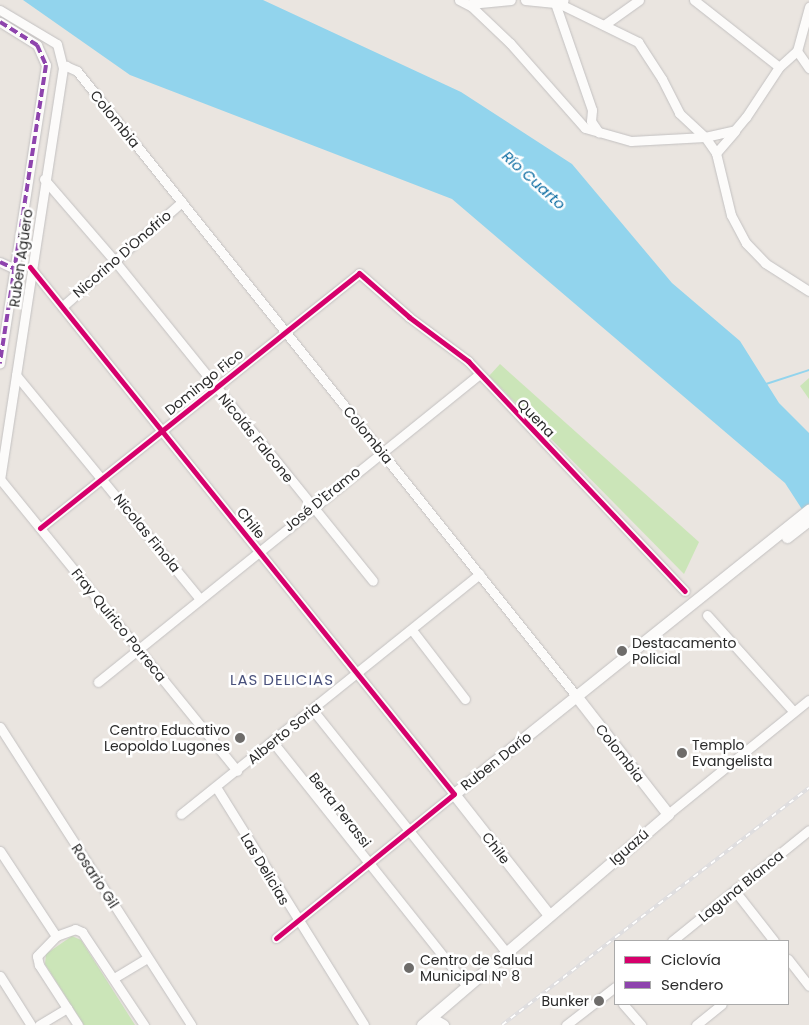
<!DOCTYPE html>
<html>
<head>
<meta charset="utf-8">
<style>
  body { margin:0 }
  #map { position:relative; width:809px; height:1025px; overflow:hidden; background:#eae5e0; font-family:Poppins,sans-serif }
  div>[style] { position:absolute }
  .green>* { inset:0; background:#cbe5b8 }
  .water>* { inset:0; background:#92d4ed }
  .stream>* { height:2px; margin:-1px; padding:0 1px; transform-origin:1px; border-radius:1px; background:#92d4ed }
  .roads { filter:drop-shadow(0 0 1px #c3c1c1) drop-shadow(0 0 1px #c3c1c1) }
  .minor>* { height:9px; margin:-4.5px; padding:0 4.5px; transform-origin:4.5px; border-radius:4.5px; background:#fcfbfa }
  .secondary>* { height:11px; margin:-5.5px; padding:0 5.5px; transform-origin:5.5px; border-radius:5.5px; background:#fcfbfa }
  .rail>* { height:4px; margin-top:-2px; transform-origin:0; background:repeating-linear-gradient(90deg,#fff 0 5.5px,#dedddf 0 11px); box-sizing:border-box; border-block:1px solid #dedddf }
  .quiet>* { height:4px; margin-top:-2px; transform-origin:0; background:repeating-linear-gradient(90deg,#8e44ad 0 8px,transparent 0 12px) }
  .cycleway>* { height:5px; margin:-2.5px; padding:0 2.5px; transform-origin:2.5px; border-radius:2.5px; background:#d6006c }
  .dots>* { width:14px; height:14px; translate:-50% -50%; box-sizing:border-box; border:2px solid #fff; border-radius:50% }
  span { translate:-50% -50%; white-space:nowrap; text-align:center; line-height:1.15; -webkit-text-stroke:5px #fff; paint-order:stroke }
  .street-label { font-size:14px; color:#2b2b2b }
  .poi-label { font-size:14px; color:#2b2b2b }
  .left { translate:0 -50%; text-align:left }
  .right { translate:-100% -50%; text-align:right }
  .water-label { font-size:15px; color:#0a6ba1; font-style:italic }
  .neighbourhood-label { font-size:15px; color:#4a527d; letter-spacing:1px }
  .legend { position:absolute; left:614px; top:940px; width:175px; height:65px; box-sizing:border-box; background:#fff; border:1px solid #aaa; margin:0; padding:6px 9px; list-style:none; font-size:15px; color:#2b2b2b }
  .legend li { display:flex; align-items:center; gap:10px; height:25px }
  .legend b { width:25px; border:1px solid #aaa }
</style>
</head>
<body>
<div id="map">
  <div class="green">
    <i style="clip-path:polygon(500px 364px,699px 542px,684px 574px,489px 376px)"></i>
    <i style="clip-path:polygon(809px 378px,809px 399px,800px 386px)"></i>
    <i style="clip-path:polygon(72px 936px,81px 940px,135px 1025px,84px 1025px,45px 964px,46px 954px)"></i>
  </div>
  <div class="water">
    <i style="clip-path:polygon(23px 0,263px 0,461px 92px,572px 164px,672px 283px,740px 341px,779px 403px,809px 433px,809px 520px,785px 483px,452px 199px,130px 75px)"></i>
  </div>
  <div class="stream">
    <i style="left:766px;top:384px;width:45px;rotate:-18deg"></i>
  </div>
  <div class="roads">
    <div class="minor">
      <i style="left:459px;top:0;width:13px;rotate:27deg"></i>
      <i style="left:471px;top:6px;width:54px;rotate:43.5deg"></i>
      <i style="left:510px;top:43px;width:113px;rotate:48.6deg"></i>
      <i style="left:585px;top:128px;width:48px;rotate:15.8deg"></i>
      <i style="left:631px;top:141px;width:74px;rotate:-3.1deg"></i>
      <i style="left:705px;top:137px;width:19px;rotate:55deg"></i>
      <i style="left:716px;top:153px;width:64px;rotate:76.4deg"></i>
      <i style="left:731px;top:215px;width:32px;rotate:62deg"></i>
      <i style="left:746px;top:243px;width:28px;rotate:46deg"></i>
      <i style="left:765px;top:263px;width:52px;rotate:32.5deg"></i>
      <i style="left:525px;top:0;width:30px;rotate:6deg"></i>
      <i style="left:555px;top:3px;width:9px;rotate:-18deg"></i>
      <i style="left:552px;top:0;width:96px;rotate:26deg"></i>
      <i style="left:638px;top:42px;width:44px;rotate:57deg"></i>
      <i style="left:662px;top:79px;width:38px;rotate:63deg"></i>
      <i style="left:679px;top:113px;width:35px;rotate:43deg"></i>
      <i style="left:705px;top:137px;width:31px;rotate:-13deg"></i>
      <i style="left:735px;top:130px;width:17px;rotate:-50deg"></i>
      <i style="left:746px;top:117px;width:60px;rotate:-56.6deg"></i>
      <i style="left:779px;top:67px;width:24px;rotate:-42deg"></i>
      <i style="left:797px;top:51px;width:46px;rotate:-74.7deg"></i>
      <i style="left:694px;top:0;width:108px;rotate:38.2deg"></i>
      <i style="left:555px;top:3px;width:113px;rotate:70.9deg"></i>
      <i style="left:592px;top:110px;width:11px;rotate:95deg"></i>
      <i style="left:591px;top:121px;width:14px;rotate:56deg"></i>
      <i style="left:470px;top:4px;width:41px;rotate:-5.6deg"></i>
      <i style="left:0;top:10px;width:66px;rotate:30.8deg"></i>
      <i style="left:57px;top:44px;width:25px;rotate:76deg"></i>
      <i style="left:63px;top:68px;width:417px;rotate:98.7deg"></i>
      <i style="left:0;top:22px;width:44px;rotate:31.9deg"></i>
      <i style="left:37px;top:45px;width:22px;rotate:66deg"></i>
      <i style="left:46px;top:65px;width:302px;rotate:98.8deg"></i>
      <i style="left:604px;top:25px;width:43px;rotate:-35.5deg"></i>
      <i style="left:797px;top:51px;width:21px;rotate:55deg"></i>
      <i style="left:63px;top:68px;width:4px;rotate:-34deg"></i>
      <i style="left:66px;top:66px;width:12px;rotate:24deg"></i>
      <i style="left:77px;top:71px;width:801px;rotate:51.38deg"></i>
      <i style="left:716px;top:153px;width:29px;rotate:-49deg"></i>
      <i style="left:44px;top:179px;width:107px;rotate:49.2deg"></i>
      <i style="left:114px;top:260px;width:412px;rotate:51.1deg"></i>
      <i style="left:0;top:262px;width:17px;rotate:25deg"></i>
      <i style="left:30px;top:267px;width:676px;rotate:51.18deg"></i>
      <i style="left:454px;top:794px;width:229px;rotate:141deg"></i>
      <i style="left:63px;top:306px;width:158px;rotate:-41.2deg"></i>
      <i style="left:16px;top:375px;width:290px;rotate:50.6deg"></i>
      <i style="left:0;top:479px;width:376px;rotate:50.9deg"></i>
      <i style="left:40px;top:528px;width:408px;rotate:-38.6deg"></i>
      <i style="left:359px;top:273px;width:67px;rotate:41.3deg"></i>
      <i style="left:409px;top:317px;width:74px;rotate:36.7deg"></i>
      <i style="left:468px;top:361px;width:316px;rotate:46.7deg"></i>
      <i style="left:707px;top:615px;width:129px;rotate:48.1deg"></i>
      <i style="left:412px;top:630px;width:87px;rotate:52.5deg"></i>
      <i style="left:98px;top:682px;width:489px;rotate:-38.9deg"></i>
      <i style="left:312px;top:709px;width:311px;rotate:51.4deg"></i>
      <i style="left:0;top:727px;width:354px;rotate:57.3deg"></i>
      <i style="left:272px;top:741px;width:312px;rotate:51.5deg"></i>
      <i style="left:216px;top:787px;width:280px;rotate:58.1deg"></i>
      <i style="left:181px;top:814px;width:383px;rotate:-38.8deg"></i>
      <i style="left:668px;top:814px;width:181px;rotate:-39deg"></i>
      <i style="left:0;top:851px;width:102px;rotate:56.6deg"></i>
      <i style="left:735px;top:891px;width:63px;rotate:52deg"></i>
      <i style="left:672px;top:941px;width:176px;rotate:-39deg"></i>
      <i style="left:788px;top:959px;width:34px;rotate:52deg"></i>
      <i style="left:0;top:976px;width:58px;rotate:57.7deg"></i>
      <i style="left:114px;top:978px;width:39px;rotate:-31deg"></i>
      <i style="left:623px;top:1004px;width:28px;rotate:49deg"></i>
      <i style="left:39px;top:1025px;width:33px;rotate:-31deg"></i>
      <i style="left:78px;top:1025px;width:72px;rotate:-123deg"></i>
      <i style="left:39px;top:965px;width:9px;rotate:-103deg"></i>
      <i style="left:37px;top:956px;width:28px;rotate:-46deg"></i>
      <i style="left:56px;top:936px;width:20px;rotate:-20deg"></i>
      <i style="left:75px;top:929px;width:8px;rotate:23deg"></i>
      <i style="left:82px;top:932px;width:112px;rotate:56.3deg"></i>
      <i style="left:566px;top:1025px;width:62px;rotate:-37.8deg"></i>
      <i style="left:696px;top:1025px;width:33px;rotate:-39deg"></i>
    </div>
    <div class="secondary">
      <i style="left:787px;top:537px;width:28px;rotate:-38deg"></i>
      <i style="left:549px;top:915px;width:154px;rotate:-128.1deg"></i>
      <i style="left:454px;top:794px;width:455px;rotate:-38.7deg"></i>
      <i style="left:431px;top:1018px;width:14px;rotate:30deg"></i>
      <i style="left:422px;top:1025px;width:324px;rotate:-40.6deg"></i>
      <i style="left:668px;top:814px;width:148px;rotate:-127.9deg"></i>
    </div>
  </div>
  <div class="rail">
    <i style="left:502px;top:1025px;width:388px;rotate:-37.7deg"></i>
  </div>
  <div class="quiet">
    <i style="left:0;top:22px;width:44px;rotate:31.9deg"></i>
    <i style="left:37px;top:45px;width:22px;rotate:66deg"></i>
    <i style="left:46px;top:65px;width:302px;rotate:98.8deg"></i>
    <i style="left:0;top:262px;width:17px;rotate:25deg"></i>
  </div>
  <div class="cycleway">
    <i style="left:30px;top:267px;width:676px;rotate:51.18deg"></i>
    <i style="left:454px;top:794px;width:229px;rotate:141deg"></i>
    <i style="left:40px;top:528px;width:408px;rotate:-38.6deg"></i>
    <i style="left:359px;top:273px;width:67px;rotate:41.3deg"></i>
    <i style="left:409px;top:317px;width:74px;rotate:36.7deg"></i>
    <i style="left:468px;top:361px;width:316px;rotate:46.7deg"></i>
  </div>
  <div class="dots">
    <i style="left:622px;top:651px;background:#6e6c6a"></i>
    <i style="left:240px;top:738px;background:#6e6c6a"></i>
    <i style="left:682px;top:753px;background:#6e6c6a"></i>
    <i style="left:409px;top:968px;background:#6e6c6a"></i>
    <i style="left:599px;top:1001px;background:#6e6c6a"></i>
  </div>
  <div class="street-label">
    <span style="left:115px;top:119px;rotate:51deg">Colombia</span>
    <span style="left:122px;top:254px;rotate:-41deg">Nicorino D'Onofrio</span>
    <span style="left:21px;top:258px;rotate:-82deg">Ruben Agüero</span>
    <span style="left:204px;top:382px;rotate:-39deg">Domingo Fico</span>
    <span style="left:536px;top:418px;rotate:46deg">Quena</span>
    <span style="left:368px;top:435px;rotate:51deg">Colombia</span>
    <span style="left:256px;top:438px;rotate:51deg">Nicolás Falcone</span>
    <span style="left:322px;top:499px;rotate:-39deg">José D'Eramo</span>
    <span style="left:251px;top:523px;rotate:51deg">Chile</span>
    <span style="left:147px;top:533px;rotate:51deg">Nicolas Finola</span>
    <span style="left:119px;top:625px;rotate:51deg">Fray Quirico Porreca</span>
    <span style="left:284px;top:733px;rotate:-39deg">Alberto Soria</span>
    <span style="left:620px;top:753px;rotate:52deg">Colombia</span>
    <span style="left:496px;top:761px;rotate:-38deg">Ruben Darío</span>
    <span style="left:340px;top:810px;rotate:52deg">Berta Perassi</span>
    <span style="left:629px;top:847px;rotate:-41deg">Iguazú</span>
    <span style="left:496px;top:848px;rotate:52deg">Chile</span>
    <span style="left:265px;top:869px;rotate:59deg">Las Delicias</span>
    <span style="left:95px;top:876px;rotate:57deg">Rosario Gil</span>
    <span style="left:741px;top:886px;rotate:-39deg">Laguna Blanca</span>
  </div>
  <div class="poi-label">
    <span class="left" style="left:632px;top:651px">Destacamento<br>Policial</span>
    <span class="right" style="left:230px;top:738px">Centro Educativo<br>Leopoldo Lugones</span>
    <span class="left" style="left:692px;top:753px">Templo<br>Evangelista</span>
    <span class="left" style="left:420px;top:968px">Centro de Salud<br>Municipal Nº 8</span>
    <span class="right" style="left:589px;top:1001px">Bunker</span>
  </div>
  <div class="water-label">
    <span style="left:534px;top:180px;rotate:42deg">Río Cuarto</span>
  </div>
  <div class="neighbourhood-label">
    <span style="left:282px;top:680px">LAS DELICIAS</span>
  </div>
  <ul class="legend">
  <li><b style="height:6px;background:#d6006c"></b>Ciclovía</li>
  <li><b style="height:6px;background:#8e44ad"></b>Sendero</li>
  </ul>
</div>
</body>
</html>
